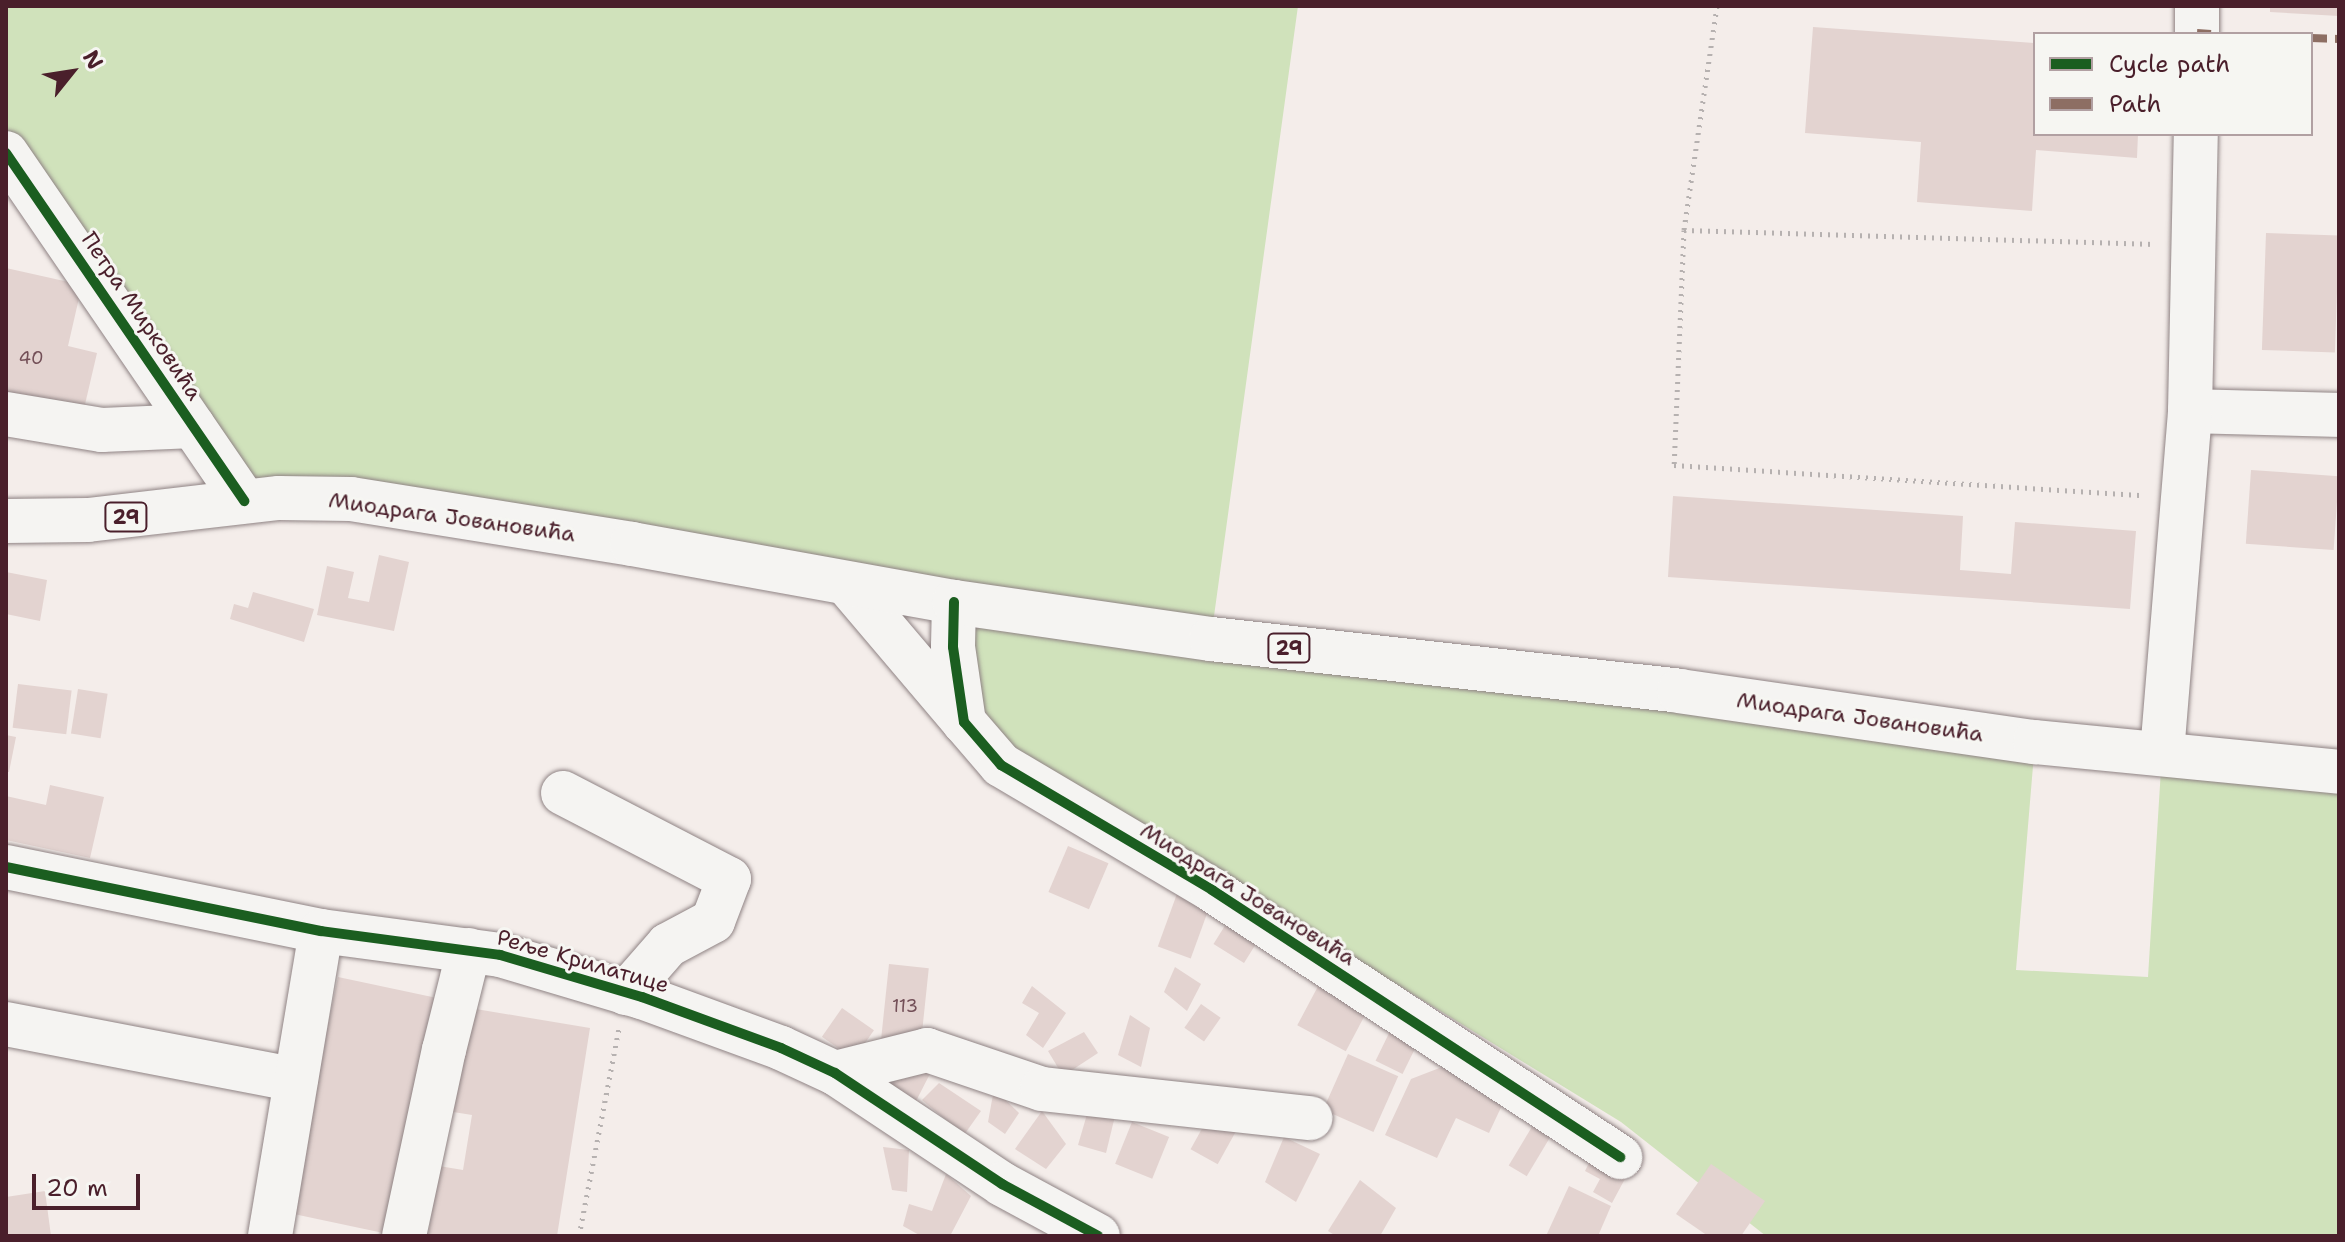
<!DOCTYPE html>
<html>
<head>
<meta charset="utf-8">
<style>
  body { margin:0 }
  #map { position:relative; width:2345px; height:1242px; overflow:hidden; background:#f4edea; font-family:"Shantell Sans",sans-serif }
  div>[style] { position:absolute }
  .green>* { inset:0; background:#d0e2bb }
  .building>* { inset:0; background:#e3d3d0; transform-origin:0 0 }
  .path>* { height:5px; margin-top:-2.5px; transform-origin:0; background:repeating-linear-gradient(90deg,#b6b1b0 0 2px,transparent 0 8px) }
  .roads { filter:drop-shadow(0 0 2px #8f8384) drop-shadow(0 0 2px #8f8384) }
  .minor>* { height:44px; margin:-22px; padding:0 22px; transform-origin:22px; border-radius:22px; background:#f5f4f2 }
  .major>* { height:44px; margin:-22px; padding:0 22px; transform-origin:22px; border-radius:22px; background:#f5f4f2 }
  .quiet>* { height:8px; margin-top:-4px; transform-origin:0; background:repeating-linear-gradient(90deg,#8d6e63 0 16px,transparent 0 24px) }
  .cycleway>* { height:10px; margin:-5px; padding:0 5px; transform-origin:5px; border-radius:5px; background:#1b5e20 }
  span { translate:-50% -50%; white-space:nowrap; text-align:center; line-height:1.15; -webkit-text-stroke:6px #f6f6f2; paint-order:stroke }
  .number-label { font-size:18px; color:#734f57 }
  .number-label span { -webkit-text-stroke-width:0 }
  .shield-label span { padding:2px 6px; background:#f6f6f2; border:2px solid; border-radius:6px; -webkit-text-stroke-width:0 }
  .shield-label { font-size:20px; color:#4a1f2b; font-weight:700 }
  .street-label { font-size:22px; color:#4a1f2b }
  .frame { position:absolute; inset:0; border:8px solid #4a1f2b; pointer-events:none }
  .legend { position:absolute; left:2033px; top:32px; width:280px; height:104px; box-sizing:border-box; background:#f6f6f2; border:2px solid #b1a0a2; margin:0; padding:10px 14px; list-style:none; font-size:24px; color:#4a1f2b }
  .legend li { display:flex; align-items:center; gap:16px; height:40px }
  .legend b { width:40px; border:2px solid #b1a0a2 }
  .north { position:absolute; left:32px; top:32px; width:80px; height:80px; -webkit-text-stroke:6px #f6f6f2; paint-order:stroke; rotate:60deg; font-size:22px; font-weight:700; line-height:32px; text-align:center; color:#4a1f2b }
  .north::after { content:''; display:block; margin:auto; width:28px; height:36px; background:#4a1f2b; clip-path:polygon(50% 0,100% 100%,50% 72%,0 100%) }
  .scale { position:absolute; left:32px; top:1174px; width:108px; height:36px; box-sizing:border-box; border:4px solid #4a1f2b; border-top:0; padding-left:10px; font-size:24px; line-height:28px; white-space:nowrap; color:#4a1f2b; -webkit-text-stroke:6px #f6f6f2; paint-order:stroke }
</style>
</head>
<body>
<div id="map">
  <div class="green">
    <i style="clip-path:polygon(6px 6px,1298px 6px,1211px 638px,2035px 742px,2016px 970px,2148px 977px,2162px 753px,2339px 772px,2339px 1236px,1766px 1236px,1621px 1122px,1015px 750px,985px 712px,954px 602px,244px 501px,6px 153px)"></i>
  </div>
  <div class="building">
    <i style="clip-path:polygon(2270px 6px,2339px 6px,2339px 16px,2270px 12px)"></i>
    <i style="clip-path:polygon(1813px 27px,2035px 43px,2035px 134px,2138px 134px,2137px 158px,2036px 150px,2032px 211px,1917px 202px,1921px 142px,1805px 133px)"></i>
    <i style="left:2266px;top:233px;width:73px;height:117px;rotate:2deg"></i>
    <i style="clip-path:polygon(6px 268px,82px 285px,68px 346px,97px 353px,83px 413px,6px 395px)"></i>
    <i style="left:2251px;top:470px;width:88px;height:74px;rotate:4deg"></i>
    <i style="clip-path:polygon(1673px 496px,1963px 516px,1960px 570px,2011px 574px,2015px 522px,2136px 531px,2130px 609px,1668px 577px)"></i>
    <i style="clip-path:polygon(379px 555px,409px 562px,394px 631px,317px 615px,327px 566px,354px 572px,348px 598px,369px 602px)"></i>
    <i style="clip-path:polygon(6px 572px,47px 580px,40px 621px,6px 614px)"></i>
    <i style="clip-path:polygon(253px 592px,314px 609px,304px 642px,230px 619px,234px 604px,248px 608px)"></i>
    <i style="left:18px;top:684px;width:54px;height:44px;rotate:7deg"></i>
    <i style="left:78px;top:689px;width:30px;height:45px;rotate:9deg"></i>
    <i style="clip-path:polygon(6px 735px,16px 737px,9px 772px,6px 772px)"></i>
    <i style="clip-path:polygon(50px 785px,104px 797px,90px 858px,6px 840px,6px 796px,46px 805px)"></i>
    <i style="left:1068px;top:846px;width:44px;height:50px;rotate:23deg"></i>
    <i style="left:1178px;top:891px;width:35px;height:59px;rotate:20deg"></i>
    <i style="left:1231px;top:916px;width:36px;height:33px;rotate:32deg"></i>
    <i style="left:889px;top:964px;width:40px;height:81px;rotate:6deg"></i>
    <i style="clip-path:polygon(1175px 967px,1201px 984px,1187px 1011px,1164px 992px)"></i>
    <i style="left:1324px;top:975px;width:55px;height:57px;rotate:28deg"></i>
    <i style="left:338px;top:977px;width:112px;height:241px;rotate:12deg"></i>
    <i style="clip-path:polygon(1032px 986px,1066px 1013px,1043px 1048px,1026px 1035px,1039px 1013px,1022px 1003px)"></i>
    <i style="left:1201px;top:1004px;width:24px;height:29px;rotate:35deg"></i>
    <i style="clip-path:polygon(464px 1007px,590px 1028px,557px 1236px,428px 1236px,439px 1166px,463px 1170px,472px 1115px,447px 1111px)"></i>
    <i style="left:842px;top:1008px;width:39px;height:35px;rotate:35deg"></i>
    <i style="clip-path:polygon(1130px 1015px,1150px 1028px,1141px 1067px,1118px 1055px)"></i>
    <i style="left:1394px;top:1023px;width:30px;height:42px;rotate:26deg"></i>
    <i style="clip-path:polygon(1084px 1032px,1098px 1053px,1063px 1076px,1048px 1051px)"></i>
    <i style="clip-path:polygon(1450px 1053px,1504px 1101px,1489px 1133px,1456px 1118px,1437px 1158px,1385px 1135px,1411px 1079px,1442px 1067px)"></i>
    <i style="left:1348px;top:1054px;width:55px;height:61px;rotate:24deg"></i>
    <i style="clip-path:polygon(904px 1062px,935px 1064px,913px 1107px,888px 1093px)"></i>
    <i style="clip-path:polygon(939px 1083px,981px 1111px,964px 1135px,922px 1100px)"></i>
    <i style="clip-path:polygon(994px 1089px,1019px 1113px,1005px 1134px,988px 1122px)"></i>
    <i style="clip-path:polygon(1090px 1104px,1115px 1116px,1106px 1153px,1078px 1145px)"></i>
    <i style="clip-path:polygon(1042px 1111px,1066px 1144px,1046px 1169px,1015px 1149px)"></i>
    <i style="left:1209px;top:1116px;width:31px;height:38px;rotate:29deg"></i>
    <i style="left:1536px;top:1120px;width:21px;height:53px;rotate:31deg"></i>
    <i style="left:1132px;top:1122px;width:40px;height:45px;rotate:22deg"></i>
    <i style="clip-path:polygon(1284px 1137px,1320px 1154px,1296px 1202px,1265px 1182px)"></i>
    <i style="clip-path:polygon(883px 1147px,909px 1150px,907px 1192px,892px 1190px)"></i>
    <i style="clip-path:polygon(1592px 1157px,1627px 1175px,1612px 1203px,1593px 1192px,1600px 1179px,1585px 1171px)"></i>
    <i style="clip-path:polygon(1711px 1164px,1765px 1201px,1741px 1236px,1708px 1236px,1676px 1214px)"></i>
    <i style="clip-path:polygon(946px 1174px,971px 1196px,950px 1236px,921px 1236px,903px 1226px,909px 1204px,932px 1211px)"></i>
    <i style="clip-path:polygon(1360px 1180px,1396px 1208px,1380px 1236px,1336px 1236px,1328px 1231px)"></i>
    <i style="clip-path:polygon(1569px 1186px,1611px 1206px,1598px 1236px,1546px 1236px)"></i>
    <i style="clip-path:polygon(45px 1191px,51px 1236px,6px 1236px,6px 1197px)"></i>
  </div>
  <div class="path">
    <i style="left:1717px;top:6px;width:226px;rotate:98.4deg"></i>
    <i style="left:1684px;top:230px;width:235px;rotate:92.4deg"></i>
    <i style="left:1674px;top:465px;width:470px;rotate:3.7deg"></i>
    <i style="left:1684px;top:230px;width:471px;rotate:1.7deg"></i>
    <i style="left:579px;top:1236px;width:211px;rotate:-79.1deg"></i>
  </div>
  <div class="roads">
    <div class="minor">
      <i style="left:2197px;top:34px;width:28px;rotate:-90deg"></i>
      <i style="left:6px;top:153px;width:422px;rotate:55.6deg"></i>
      <i style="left:2190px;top:411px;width:149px;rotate:1.5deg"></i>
      <i style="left:6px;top:414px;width:97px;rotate:9.5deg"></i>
      <i style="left:102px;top:430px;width:91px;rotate:-2.5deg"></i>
      <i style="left:847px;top:584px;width:181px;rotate:49.7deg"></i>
      <i style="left:954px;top:602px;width:45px;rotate:91.3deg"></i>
      <i style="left:953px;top:647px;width:76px;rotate:81.7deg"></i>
      <i style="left:964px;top:722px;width:57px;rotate:49.3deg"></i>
      <i style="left:1001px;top:765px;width:245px;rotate:30.6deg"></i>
      <i style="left:1212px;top:890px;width:488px;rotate:33.2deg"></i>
      <i style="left:2162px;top:753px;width:343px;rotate:-85.3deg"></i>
      <i style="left:2190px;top:411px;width:277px;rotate:-88.8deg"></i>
      <i style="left:563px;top:793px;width:187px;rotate:27.4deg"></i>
      <i style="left:729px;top:879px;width:45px;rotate:110.9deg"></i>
      <i style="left:713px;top:921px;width:51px;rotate:151.9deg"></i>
      <i style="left:668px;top:945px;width:64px;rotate:131.2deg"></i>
      <i style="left:6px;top:867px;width:321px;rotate:11.5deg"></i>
      <i style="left:321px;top:931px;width:181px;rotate:7.6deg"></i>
      <i style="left:500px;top:955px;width:148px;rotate:16.5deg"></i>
      <i style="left:642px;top:997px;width:148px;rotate:20.1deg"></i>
      <i style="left:781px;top:1048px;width:60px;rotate:24.8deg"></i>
      <i style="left:835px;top:1073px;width:201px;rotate:33.6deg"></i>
      <i style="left:1002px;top:1184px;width:109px;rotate:28.4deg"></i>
      <i style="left:6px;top:1024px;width:295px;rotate:10.9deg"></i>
      <i style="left:835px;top:1073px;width:95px;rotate:-14deg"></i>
      <i style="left:927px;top:1050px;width:121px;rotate:18.7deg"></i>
      <i style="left:1042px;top:1089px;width:270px;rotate:6.2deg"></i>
      <i style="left:270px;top:1236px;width:309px;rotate:-80.5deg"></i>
      <i style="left:404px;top:1236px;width:190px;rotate:-77.9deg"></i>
      <i style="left:444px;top:1050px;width:103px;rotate:-76deg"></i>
    </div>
    <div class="major">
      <i style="left:6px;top:521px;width:82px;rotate:-0.7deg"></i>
      <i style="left:88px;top:520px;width:192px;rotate:-6.6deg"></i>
      <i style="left:279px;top:498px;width:72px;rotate:0.8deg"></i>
      <i style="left:351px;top:499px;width:285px;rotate:9.1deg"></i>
      <i style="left:632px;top:544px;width:327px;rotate:10.2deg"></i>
      <i style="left:954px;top:602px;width:260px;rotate:8.2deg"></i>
      <i style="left:1211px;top:639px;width:471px;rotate:6.3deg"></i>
      <i style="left:1679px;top:691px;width:360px;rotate:8.2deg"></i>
      <i style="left:2035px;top:742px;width:305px;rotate:5.6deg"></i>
    </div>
  </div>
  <div class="quiet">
    <i style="left:2197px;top:33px;width:14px;rotate:4deg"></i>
    <i style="left:2311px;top:38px;width:28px;rotate:2deg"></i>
  </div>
  <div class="cycleway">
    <i style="left:6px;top:153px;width:422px;rotate:55.6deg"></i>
    <i style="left:954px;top:602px;width:45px;rotate:91.3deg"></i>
    <i style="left:953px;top:647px;width:76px;rotate:81.7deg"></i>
    <i style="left:964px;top:722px;width:57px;rotate:49.3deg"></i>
    <i style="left:1001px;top:765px;width:245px;rotate:30.6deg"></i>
    <i style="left:1212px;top:890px;width:488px;rotate:33.2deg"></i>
    <i style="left:6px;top:867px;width:321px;rotate:11.5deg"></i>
    <i style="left:321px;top:931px;width:181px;rotate:7.6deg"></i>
    <i style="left:500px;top:955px;width:148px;rotate:16.5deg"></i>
    <i style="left:642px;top:997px;width:148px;rotate:20.1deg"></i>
    <i style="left:781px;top:1048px;width:60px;rotate:24.8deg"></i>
    <i style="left:835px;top:1073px;width:201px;rotate:33.6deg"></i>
    <i style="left:1002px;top:1184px;width:109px;rotate:28.4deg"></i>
  </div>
  <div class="number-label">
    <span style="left:31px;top:358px">40</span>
    <span style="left:905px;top:1006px">113</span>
  </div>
  <div class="shield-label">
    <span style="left:126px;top:517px">29</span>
    <span style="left:1289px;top:648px">29</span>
  </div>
  <div class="street-label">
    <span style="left:142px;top:316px;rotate:56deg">Петра Мирковића</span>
    <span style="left:452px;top:517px;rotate:8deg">Миодрага Јовановића</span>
    <span style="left:1860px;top:717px;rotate:8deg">Миодрага Јовановића</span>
    <span style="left:1248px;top:894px;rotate:32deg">Миодрага Јовановића</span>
    <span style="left:583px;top:961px;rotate:16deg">Реље Крилатице</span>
  </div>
  <div class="frame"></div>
  <ul class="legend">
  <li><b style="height:10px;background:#1b5e20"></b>Cycle path</li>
  <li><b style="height:10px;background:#8d6e63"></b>Path</li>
  </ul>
  <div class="north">N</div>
  <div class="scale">20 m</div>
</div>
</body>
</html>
